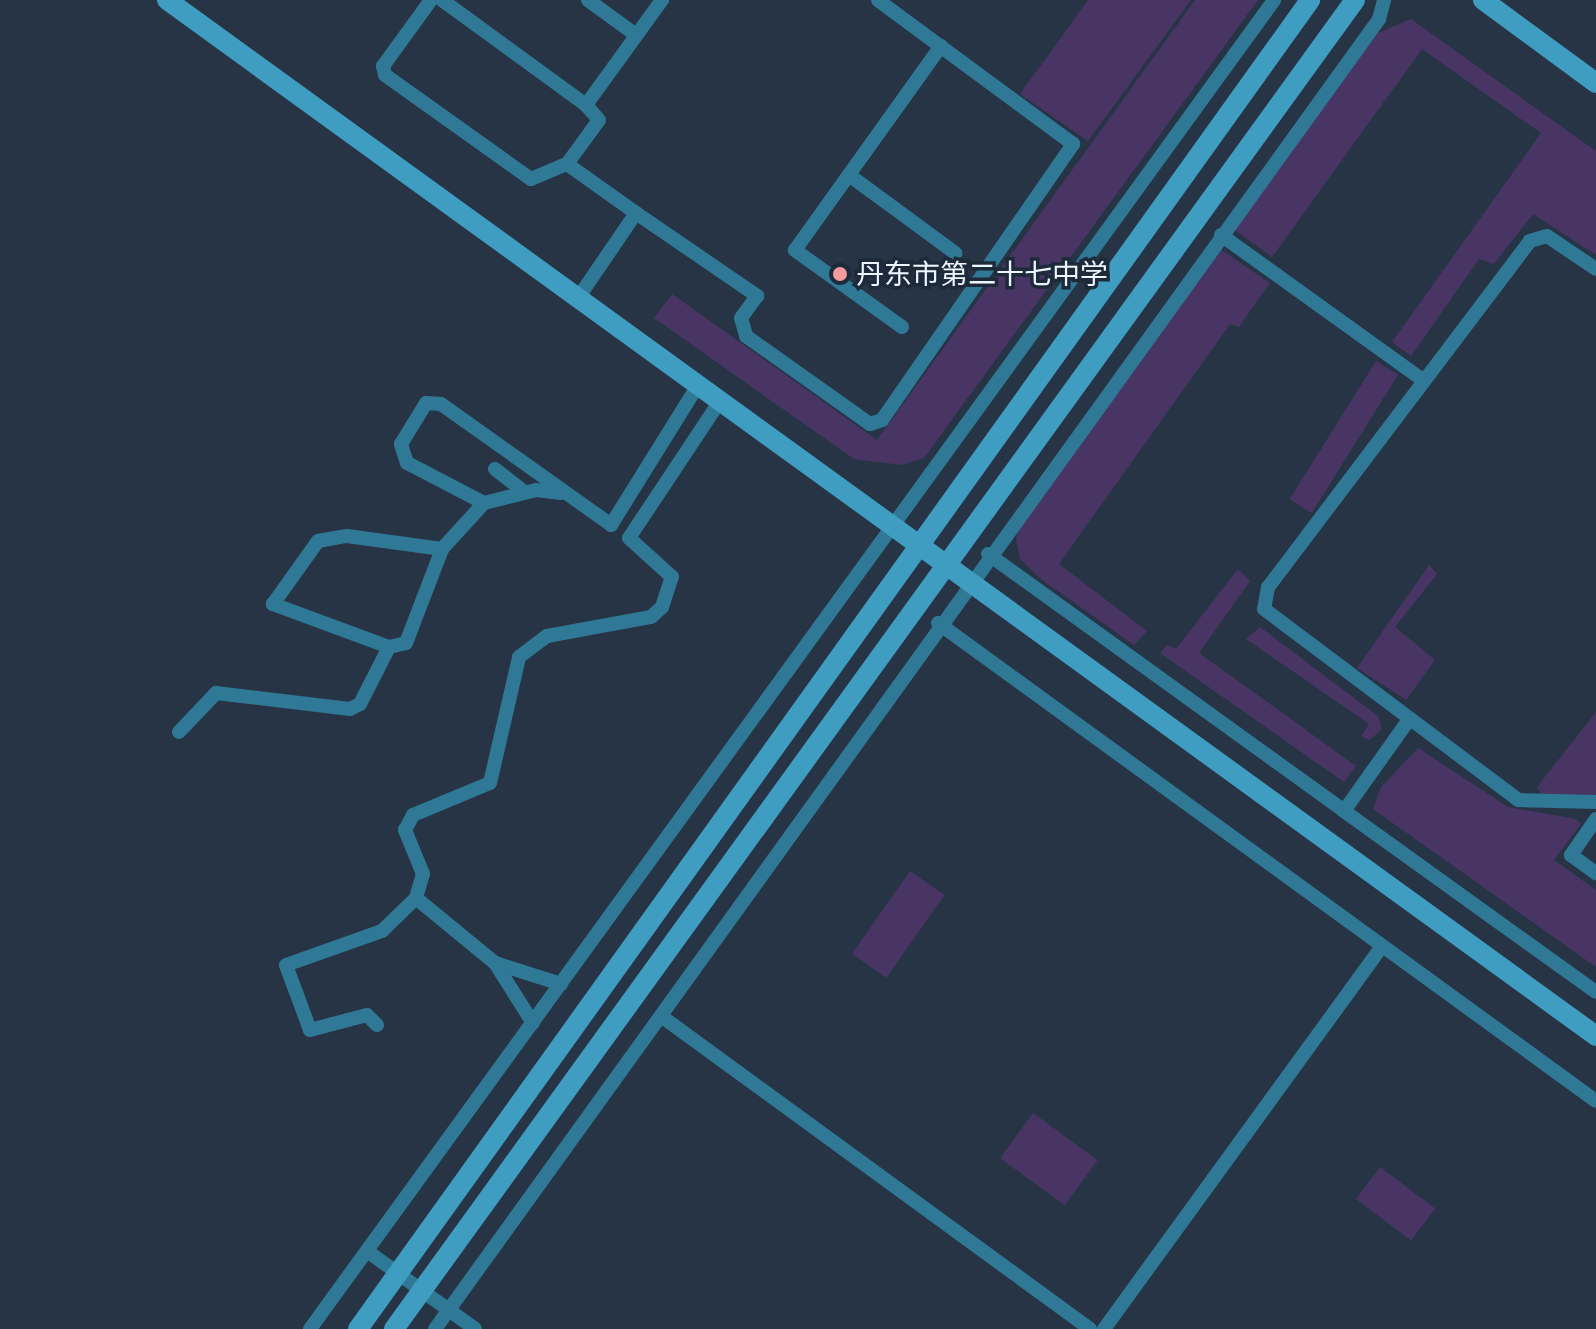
<!DOCTYPE html>
<html>
<head>
<meta charset="utf-8">
<style>
  body { margin:0 }
  #map { position:relative; width:1596px; height:1329px; overflow:hidden; background:#263445; font-family:Montserrat,"Noto Sans SC",sans-serif }
  div>[style] { position:absolute }
  .green>* { inset:0; background:#493564; transform-origin:0 0 }
  .street>* { height:14px; margin:-7px; padding:0 7px; transform-origin:7px; border-radius:7px; background:#2f7996 }
  .secondary>* { height:20px; margin:-10px; padding:0 10px; transform-origin:10px; border-radius:10px; background:#3f9dc2 }
  .dots>* { width:22px; height:22px; translate:-50% -50%; box-sizing:border-box; border:4px solid #1c2a3a; border-radius:50% }
  span { translate:-50% -50%; white-space:nowrap; text-align:center; line-height:1.15; -webkit-text-stroke:7px #1c2a3a; paint-order:stroke }
  .poi-label { font-size:28px; color:#eef5fe }
  .left { translate:0 -50%; text-align:left }
</style>
</head>
<body>
<div id="map">
  <div class="green">
    <i style="clip-path:polygon(1088px 0,1191px 0,1088px 141px,1020px 94px)"></i>
    <i style="clip-path:polygon(1195px 0,1258px 0,924px 458px,902px 465px,854px 459px,654px 318px,672px 294px,877px 440px)"></i>
    <i style="clip-path:polygon(1411px 19px,1596px 151px,1596px 255px,1533px 214px,1494px 264px,1479px 259px,1411px 356px,1392px 342px,1541px 133px,1422px 49px,1272px 257px,1232px 228px,1378px 33px)"></i>
    <i style="clip-path:polygon(1220px 249px,1270px 283px,1239px 327px,1230px 324px,1059px 564px,1147px 631px,1134px 645px,1042px 580px,1020px 559px,1016px 539px,1021px 519px)"></i>
    <i style="left:1376px;top:361px;width:26px;height:163px;rotate:32deg"></i>
    <i style="clip-path:polygon(1429px 565px,1437px 574px,1395px 627px,1435px 660px,1406px 700px,1357px 668px)"></i>
    <i style="clip-path:polygon(1238px 569px,1250px 581px,1199px 653px,1356px 766px,1344px 782px,1160px 653px,1167px 645px,1176px 649px)"></i>
    <i style="clip-path:polygon(1260px 627px,1378px 716px,1382px 729px,1370px 740px,1361px 736px,1369px 724px,1246px 639px)"></i>
    <i style="clip-path:polygon(1596px 712px,1596px 795px,1542px 795px,1537px 787px)"></i>
    <i style="clip-path:polygon(1418px 748px,1508px 807px,1576px 819px,1581px 824px,1554px 860px,1596px 890px,1596px 967px,1373px 809px,1381px 787px)"></i>
    <i style="left:910px;top:871px;width:42px;height:101px;rotate:35deg"></i>
    <i style="left:1033px;top:1113px;width:80px;height:56px;rotate:36deg"></i>
    <i style="left:1380px;top:1167px;width:69px;height:40px;rotate:37deg"></i>
  </div>
  <div class="street">
    <i style="left:431px;top:0;width:82px;rotate:126deg"></i>
    <i style="left:383px;top:66px;width:9px;rotate:77deg"></i>
    <i style="left:385px;top:75px;width:179px;rotate:35.5deg"></i>
    <i style="left:531px;top:179px;width:39px;rotate:-23deg"></i>
    <i style="left:567px;top:164px;width:54px;rotate:-54deg"></i>
    <i style="left:599px;top:120px;width:20px;rotate:-131deg"></i>
    <i style="left:586px;top:105px;width:130px;rotate:-54.1deg"></i>
    <i style="left:442px;top:0;width:178px;rotate:36.1deg"></i>
    <i style="left:588px;top:0;width:59px;rotate:36.1deg"></i>
    <i style="left:567px;top:164px;width:85px;rotate:35.4deg"></i>
    <i style="left:849px;top:175px;width:132px;rotate:36.3deg"></i>
    <i style="left:1221px;top:235px;width:250px;rotate:35.7deg"></i>
    <i style="left:1596px;top:269px;width:59px;rotate:-146deg"></i>
    <i style="left:1547px;top:236px;width:18px;rotate:164deg"></i>
    <i style="left:1530px;top:241px;width:434px;rotate:127.1deg"></i>
    <i style="left:1268px;top:587px;width:22px;rotate:100deg"></i>
    <i style="left:1264px;top:609px;width:318px;rotate:36.9deg"></i>
    <i style="left:1518px;top:800px;width:78px;rotate:1.5deg"></i>
    <i style="left:578px;top:298px;width:103px;rotate:-55.7deg"></i>
    <i style="left:636px;top:213px;width:147px;rotate:34.4deg"></i>
    <i style="left:757px;top:296px;width:27px;rotate:126deg"></i>
    <i style="left:741px;top:318px;width:19px;rotate:74deg"></i>
    <i style="left:746px;top:336px;width:152px;rotate:35.4deg"></i>
    <i style="left:870px;top:424px;width:13px;rotate:-18deg"></i>
    <i style="left:882px;top:420px;width:336px;rotate:-55.3deg"></i>
    <i style="left:1073px;top:144px;width:242px;rotate:-143.6deg"></i>
    <i style="left:902px;top:327px;width:132px;rotate:-144.3deg"></i>
    <i style="left:795px;top:250px;width:251px;rotate:-54.4deg"></i>
    <i style="left:495px;top:469px;width:37px;rotate:38deg"></i>
    <i style="left:484px;top:503px;width:54px;rotate:-14deg"></i>
    <i style="left:536px;top:490px;width:25px;rotate:7deg"></i>
    <i style="left:988px;top:554px;width:439px;rotate:35.8deg"></i>
    <i style="left:1344px;top:811px;width:110px;rotate:-54.6deg"></i>
    <i style="left:938px;top:623px;width:813px;rotate:36deg"></i>
    <i style="left:389px;top:647px;width:17px;rotate:-13deg"></i>
    <i style="left:406px;top:643px;width:101px;rotate:-69deg"></i>
    <i style="left:179px;top:732px;width:54px;rotate:-46.5deg"></i>
    <i style="left:216px;top:693px;width:135px;rotate:6.8deg"></i>
    <i style="left:350px;top:709px;width:11px;rotate:-27deg"></i>
    <i style="left:360px;top:704px;width:64px;rotate:-63deg"></i>
    <i style="left:389px;top:647px;width:124px;rotate:-159.7deg"></i>
    <i style="left:273px;top:604px;width:77px;rotate:-54.5deg"></i>
    <i style="left:318px;top:541px;width:29px;rotate:-10deg"></i>
    <i style="left:347px;top:536px;width:96px;rotate:7.8deg"></i>
    <i style="left:442px;top:549px;width:62px;rotate:-47.6deg"></i>
    <i style="left:484px;top:503px;width:87px;rotate:-152.5deg"></i>
    <i style="left:407px;top:463px;width:20px;rotate:-108deg"></i>
    <i style="left:401px;top:444px;width:48px;rotate:-58.6deg"></i>
    <i style="left:426px;top:403px;width:15px;rotate:4deg"></i>
    <i style="left:441px;top:404px;width:209px;rotate:35.4deg"></i>
    <i style="left:611px;top:525px;width:165px;rotate:-58.1deg"></i>
    <i style="left:1344px;top:811px;width:310px;rotate:35.7deg"></i>
    <i style="left:1596px;top:819px;width:44px;rotate:124.8deg"></i>
    <i style="left:1571px;top:855px;width:31px;rotate:36deg"></i>
    <i style="left:495px;top:963px;width:71px;rotate:57.7deg"></i>
    <i style="left:561px;top:984px;width:69px;rotate:-162.3deg"></i>
    <i style="left:495px;top:963px;width:102px;rotate:-140.6deg"></i>
    <i style="left:416px;top:898px;width:25px;rotate:-74deg"></i>
    <i style="left:423px;top:874px;width:48px;rotate:-112.2deg"></i>
    <i style="left:405px;top:830px;width:17px;rotate:-62deg"></i>
    <i style="left:413px;top:815px;width:83px;rotate:-22.6deg"></i>
    <i style="left:490px;top:783px;width:129px;rotate:-77deg"></i>
    <i style="left:519px;top:657px;width:35px;rotate:-37deg"></i>
    <i style="left:547px;top:636px;width:106px;rotate:-10.4deg"></i>
    <i style="left:651px;top:617px;width:15px;rotate:-42deg"></i>
    <i style="left:662px;top:607px;width:32px;rotate:-72deg"></i>
    <i style="left:672px;top:577px;width:58px;rotate:-137.8deg"></i>
    <i style="left:629px;top:538px;width:164px;rotate:-56.4deg"></i>
    <i style="left:661px;top:1016px;width:531px;rotate:36.11deg"></i>
    <i style="left:377px;top:1025px;width:14px;rotate:-135deg"></i>
    <i style="left:367px;top:1015px;width:59px;rotate:165.3deg"></i>
    <i style="left:310px;top:1030px;width:69px;rotate:-110.3deg"></i>
    <i style="left:286px;top:965px;width:102px;rotate:-19.5deg"></i>
    <i style="left:382px;top:931px;width:47px;rotate:-44.1deg"></i>
    <i style="left:367px;top:1251px;width:133px;rotate:35.8deg"></i>
    <i style="left:310px;top:1329px;width:1642px;rotate:-54.04deg"></i>
    <i style="left:435px;top:1329px;width:1615px;rotate:-54.22deg"></i>
    <i style="left:1379px;top:19px;width:20px;rotate:-75deg"></i>
    <i style="left:1104px;top:1329px;width:471px;rotate:-54deg"></i>
  </div>
  <div class="secondary">
    <i style="left:167px;top:0;width:1765px;rotate:35.94deg"></i>
    <i style="left:1483px;top:0;width:140px;rotate:36.3deg"></i>
    <i style="left:358px;top:1329px;width:1635px;rotate:-54.38deg"></i>
    <i style="left:394px;top:1329px;width:1640px;rotate:-54.13deg"></i>
  </div>
  <div class="dots">
    <i style="left:840px;top:274px;background:#f49a9f"></i>
  </div>
  <div class="poi-label">
    <span class="left" style="left:856px;top:274px">丹东市第二十七中学</span>
  </div>
</div>
</body>
</html>
